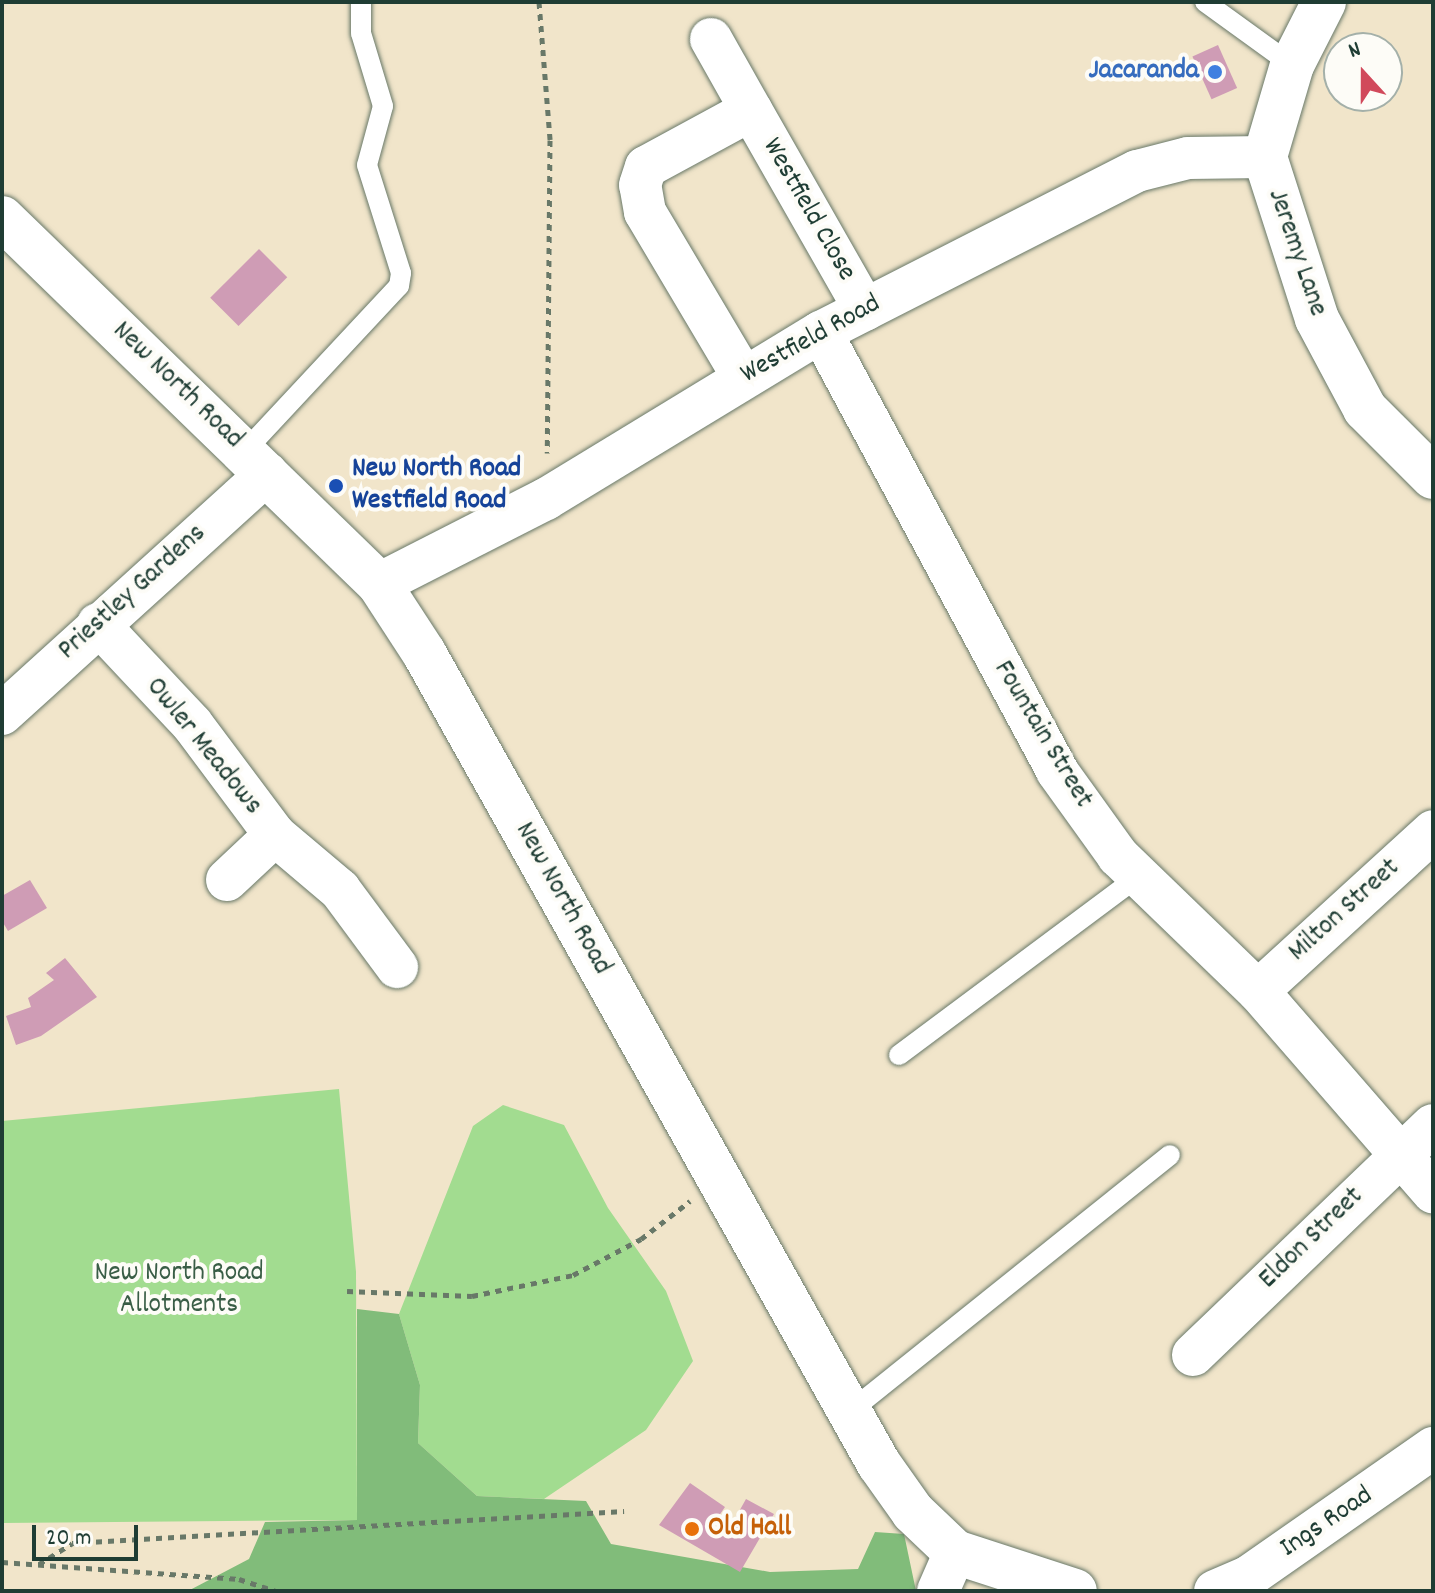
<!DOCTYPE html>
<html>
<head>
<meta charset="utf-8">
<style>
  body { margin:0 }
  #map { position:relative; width:1435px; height:1593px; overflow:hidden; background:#f1e5ca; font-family:Dekko,sans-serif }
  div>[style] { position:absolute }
  .green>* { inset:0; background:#a2dc90 }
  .forest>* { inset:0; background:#81bc7a }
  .building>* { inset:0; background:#cf9cb5; transform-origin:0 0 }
  .path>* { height:5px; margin-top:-2.5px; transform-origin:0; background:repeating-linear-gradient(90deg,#687868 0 6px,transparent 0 12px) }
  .roads { filter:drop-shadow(0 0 2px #687868) drop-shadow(0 0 2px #687868) }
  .service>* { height:20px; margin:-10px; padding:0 10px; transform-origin:10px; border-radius:10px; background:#fff }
  .minor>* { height:42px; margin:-21px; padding:0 21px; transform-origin:21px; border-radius:21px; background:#fff }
  .tertiary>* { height:44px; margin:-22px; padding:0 22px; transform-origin:22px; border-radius:22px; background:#fff }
  .secondary>* { height:44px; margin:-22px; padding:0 22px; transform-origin:22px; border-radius:22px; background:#fff }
  .dots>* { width:22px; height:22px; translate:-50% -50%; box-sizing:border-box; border:4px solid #fdfcf7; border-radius:50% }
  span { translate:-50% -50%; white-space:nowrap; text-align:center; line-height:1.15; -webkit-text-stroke:8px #fdfcf7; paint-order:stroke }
  .shop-label { font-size:28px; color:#366cbe; font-weight:700 }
  .right { translate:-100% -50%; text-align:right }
  .street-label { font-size:28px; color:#1f3d34 }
  .transit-label { font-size:28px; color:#164399; font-weight:700 }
  .left { translate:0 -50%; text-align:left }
  .park-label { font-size:28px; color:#395d46 }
  .food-label { font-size:28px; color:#c56008; font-weight:700 }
  .frame { position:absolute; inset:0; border:4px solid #1f3d34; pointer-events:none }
  .north { position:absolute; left:1323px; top:32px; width:80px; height:80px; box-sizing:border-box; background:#fdfcf7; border:2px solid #a4b0a9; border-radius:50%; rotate:339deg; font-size:22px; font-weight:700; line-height:32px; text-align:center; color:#1f3d34 }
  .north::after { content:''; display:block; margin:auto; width:28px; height:36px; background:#d1495b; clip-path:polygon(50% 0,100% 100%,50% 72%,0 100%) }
  .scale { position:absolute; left:32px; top:1525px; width:106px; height:36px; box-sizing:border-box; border:4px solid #1f3d34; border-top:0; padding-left:10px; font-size:24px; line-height:28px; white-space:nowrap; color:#1f3d34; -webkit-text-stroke:6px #fdfcf7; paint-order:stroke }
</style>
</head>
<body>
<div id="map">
  <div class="green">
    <i style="clip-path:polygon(339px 1089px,356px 1272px,357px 1520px,2px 1523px,2px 1121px)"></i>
    <i style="clip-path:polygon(503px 1105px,564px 1125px,608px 1208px,666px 1291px,693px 1361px,646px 1430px,544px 1499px,477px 1496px,418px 1443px,420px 1385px,399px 1314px,473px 1126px)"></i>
  </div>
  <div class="forest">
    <i style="clip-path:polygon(357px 1309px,399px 1314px,420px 1385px,418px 1443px,477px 1496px,586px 1501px,611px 1544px,770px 1572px,858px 1569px,875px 1532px,904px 1534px,916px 1591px,188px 1591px,249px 1559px,265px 1522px,357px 1520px)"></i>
  </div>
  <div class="building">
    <i style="left:1218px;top:45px;width:47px;height:28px;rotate:66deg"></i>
    <i style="left:259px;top:249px;width:40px;height:69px;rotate:45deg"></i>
    <i style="clip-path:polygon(30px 880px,47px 908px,8px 931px,2px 921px,2px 896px)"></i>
    <i style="clip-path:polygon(65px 958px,97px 997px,41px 1036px,16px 1045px,6px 1016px,31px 1007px,28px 998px,54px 980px,46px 973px)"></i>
    <i style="clip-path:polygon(690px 1483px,725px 1507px,712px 1526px,727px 1533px,746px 1499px,774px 1514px,740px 1572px,659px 1525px)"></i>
  </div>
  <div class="path">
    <i style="left:539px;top:2px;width:138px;rotate:85.4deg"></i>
    <i style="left:550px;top:140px;width:313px;rotate:90.5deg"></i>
    <i style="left:347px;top:1291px;width:125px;rotate:2.3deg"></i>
    <i style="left:472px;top:1296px;width:103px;rotate:-11.7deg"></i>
    <i style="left:573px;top:1275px;width:77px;rotate:-27.9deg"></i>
    <i style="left:641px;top:1239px;width:62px;rotate:-37.8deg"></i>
    <i style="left:2px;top:1562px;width:238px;rotate:4.1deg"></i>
    <i style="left:239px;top:1579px;width:40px;rotate:18deg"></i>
    <i style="left:39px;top:1564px;width:39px;rotate:-32deg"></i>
    <i style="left:72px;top:1543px;width:553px;rotate:-3.32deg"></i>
  </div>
  <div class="roads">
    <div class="service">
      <i style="left:1205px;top:2px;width:107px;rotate:35.9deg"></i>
      <i style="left:244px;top:452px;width:227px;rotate:-47deg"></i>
      <i style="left:399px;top:286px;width:13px;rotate:-81deg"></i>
      <i style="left:401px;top:273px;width:113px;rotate:-107.5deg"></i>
      <i style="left:367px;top:165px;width:61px;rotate:-74.8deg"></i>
      <i style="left:383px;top:106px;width:76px;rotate:-106.8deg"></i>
      <i style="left:361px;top:33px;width:31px;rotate:-90deg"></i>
      <i style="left:899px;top:1055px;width:299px;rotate:-36.7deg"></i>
      <i style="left:853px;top:1409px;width:406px;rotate:-38.7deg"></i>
    </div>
    <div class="minor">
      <i style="left:711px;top:39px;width:81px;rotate:60.6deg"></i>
      <i style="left:821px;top:332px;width:498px;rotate:61.7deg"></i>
      <i style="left:1057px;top:771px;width:105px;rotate:54.3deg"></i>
      <i style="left:1118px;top:856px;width:194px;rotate:44deg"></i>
      <i style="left:1258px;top:991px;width:267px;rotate:49deg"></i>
      <i style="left:743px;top:377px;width:192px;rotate:-120.7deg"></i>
      <i style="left:645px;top:212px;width:27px;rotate:-100deg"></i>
      <i style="left:640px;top:185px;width:19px;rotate:-72deg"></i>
      <i style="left:646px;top:167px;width:119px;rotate:-28.5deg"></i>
      <i style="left:751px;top:110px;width:230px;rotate:60.3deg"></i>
      <i style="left:379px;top:584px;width:187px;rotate:-27deg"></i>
      <i style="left:546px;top:499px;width:322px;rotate:-31.3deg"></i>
      <i style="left:821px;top:332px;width:355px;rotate:-27deg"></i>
      <i style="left:1137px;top:171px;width:53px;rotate:-14.3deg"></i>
      <i style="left:1188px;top:158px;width:77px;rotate:-0.7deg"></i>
      <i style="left:98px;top:624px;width:137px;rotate:46.8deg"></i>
      <i style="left:192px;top:724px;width:139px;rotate:53.2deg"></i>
      <i style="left:275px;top:835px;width:85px;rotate:40.2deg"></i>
      <i style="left:340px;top:890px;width:96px;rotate:53.5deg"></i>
      <i style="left:2px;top:714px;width:358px;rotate:-42.2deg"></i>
      <i style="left:227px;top:880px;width:66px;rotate:-43.2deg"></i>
      <i style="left:1258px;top:991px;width:237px;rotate:-42.4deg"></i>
      <i style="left:1193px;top:1355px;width:332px;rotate:-43.8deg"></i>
      <i style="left:938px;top:1591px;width:43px;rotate:-66.4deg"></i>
      <i style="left:1215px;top:1591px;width:36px;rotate:-23deg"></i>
      <i style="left:1248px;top:1577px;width:226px;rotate:-34.9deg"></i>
    </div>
    <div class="tertiary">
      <i style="left:1324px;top:2px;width:71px;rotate:116.9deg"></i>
      <i style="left:1292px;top:65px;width:96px;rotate:106.4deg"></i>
      <i style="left:1265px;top:157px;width:170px;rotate:72.2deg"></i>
      <i style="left:1317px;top:319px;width:102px;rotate:61.9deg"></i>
      <i style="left:1365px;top:409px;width:96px;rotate:45deg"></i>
    </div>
    <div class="secondary">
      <i style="left:2px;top:218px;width:525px;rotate:44.15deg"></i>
      <i style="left:379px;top:584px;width:82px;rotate:56.9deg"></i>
      <i style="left:424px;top:653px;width:930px;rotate:60.71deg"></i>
      <i style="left:879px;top:1464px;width:59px;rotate:54.7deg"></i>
      <i style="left:913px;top:1512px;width:58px;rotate:43.6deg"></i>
      <i style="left:955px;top:1552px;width:126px;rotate:18deg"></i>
    </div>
  </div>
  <div class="dots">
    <i style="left:1215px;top:72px;background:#3f7fe0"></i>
    <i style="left:336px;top:486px;background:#1a4fb4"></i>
    <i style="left:692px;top:1529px;background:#e8710a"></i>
  </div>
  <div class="shop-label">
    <span class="right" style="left:1199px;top:72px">Jacaranda</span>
  </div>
  <div class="street-label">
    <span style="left:808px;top:210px;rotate:60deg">Westfield Close</span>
    <span style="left:1296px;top:253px;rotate:71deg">Jeremy Lane</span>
    <span style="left:811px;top:340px;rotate:-29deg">Westfield Road</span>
    <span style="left:177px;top:386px;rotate:44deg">New North Road</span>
    <span style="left:133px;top:593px;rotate:-42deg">Priestley Gardens</span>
    <span style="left:1042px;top:735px;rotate:59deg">Fountain Street</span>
    <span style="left:203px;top:747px;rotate:51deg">Owler Meadows</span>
    <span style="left:562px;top:899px;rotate:61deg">New North Road</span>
    <span style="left:1345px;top:911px;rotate:-42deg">Milton Street</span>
    <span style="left:1312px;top:1239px;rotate:-44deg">Eldon Street</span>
    <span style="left:1327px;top:1523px;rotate:-34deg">Ings Road</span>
  </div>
  <div class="transit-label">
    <span class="left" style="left:352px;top:486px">New North Road<br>Westfield Road</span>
  </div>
  <div class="park-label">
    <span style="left:179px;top:1290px">New North Road<br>Allotments</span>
  </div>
  <div class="food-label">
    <span class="left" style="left:708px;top:1529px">Old Hall</span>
  </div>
  <div class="frame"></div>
  <div class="north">N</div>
  <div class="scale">20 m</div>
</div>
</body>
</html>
